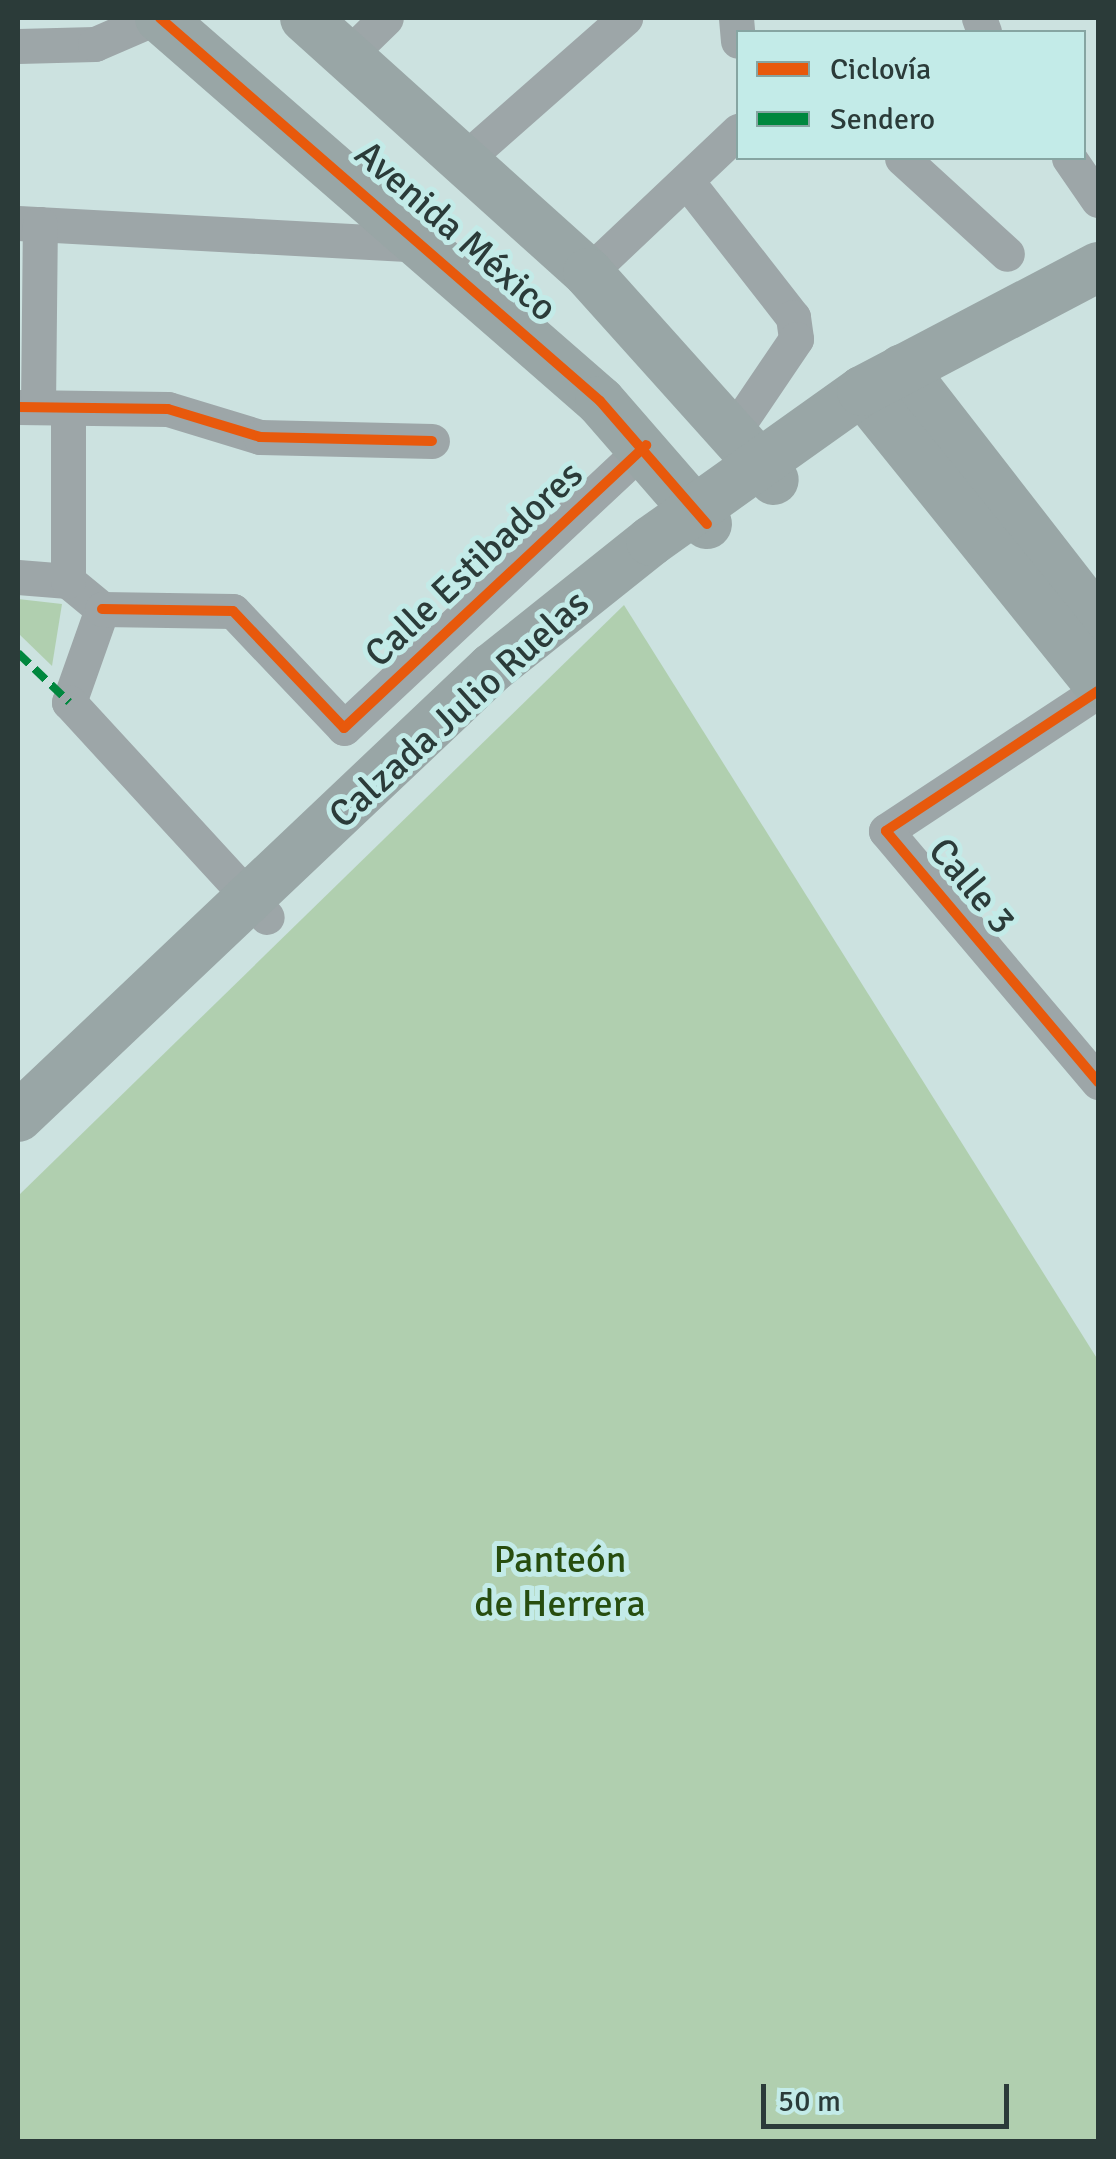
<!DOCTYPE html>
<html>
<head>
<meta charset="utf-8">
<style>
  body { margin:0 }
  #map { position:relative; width:1116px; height:2159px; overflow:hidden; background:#cce2e0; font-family:Signika,sans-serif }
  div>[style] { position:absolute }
  .green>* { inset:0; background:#b0cfaf }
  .street>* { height:35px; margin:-17.5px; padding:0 17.5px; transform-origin:17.5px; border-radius:17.5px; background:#9da6a8 }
  .secondary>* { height:50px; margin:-25px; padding:0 25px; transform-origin:25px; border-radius:25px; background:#99a6a6 }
  .quiet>* { height:8px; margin-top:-4px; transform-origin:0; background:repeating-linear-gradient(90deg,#00873e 0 15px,transparent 0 23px) }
  .cycleway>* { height:10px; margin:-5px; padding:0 5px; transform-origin:5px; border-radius:5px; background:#e8590c }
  span { translate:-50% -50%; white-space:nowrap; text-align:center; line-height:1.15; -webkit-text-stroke:10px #c3ebe8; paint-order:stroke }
  .street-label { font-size:38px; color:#2b3b39 }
  .park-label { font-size:38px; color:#274d0f }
  .frame { position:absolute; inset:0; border:20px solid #2b3b39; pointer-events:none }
  .legend { position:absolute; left:736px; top:30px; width:350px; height:130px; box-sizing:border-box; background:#c3ebe8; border:2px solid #86a5a2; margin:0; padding:12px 18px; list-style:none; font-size:30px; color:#2b3b39 }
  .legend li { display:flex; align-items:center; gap:20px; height:50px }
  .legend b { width:50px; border:2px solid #86a5a2 }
  .scale { position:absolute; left:761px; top:2084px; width:248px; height:45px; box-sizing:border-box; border:5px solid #2b3b39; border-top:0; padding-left:12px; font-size:30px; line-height:35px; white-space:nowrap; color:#2b3b39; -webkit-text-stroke:8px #c3ebe8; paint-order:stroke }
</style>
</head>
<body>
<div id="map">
  <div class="green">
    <i style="clip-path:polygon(18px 599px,62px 604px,52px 666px,18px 633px)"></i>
    <i style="clip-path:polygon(624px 605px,1098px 1360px,1098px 2141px,18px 2141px,18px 1196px)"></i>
  </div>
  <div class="street">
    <i style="left:736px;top:18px;width:23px;rotate:85deg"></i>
    <i style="left:979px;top:18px;width:15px;rotate:70deg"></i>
    <i style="left:18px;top:46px;width:77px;rotate:-1.5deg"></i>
    <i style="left:95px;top:44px;width:65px;rotate:-23.4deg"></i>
    <i style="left:345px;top:58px;width:57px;rotate:-44.3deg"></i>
    <i style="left:902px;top:158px;width:142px;rotate:42.4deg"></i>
    <i style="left:1069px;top:158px;width:51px;rotate:55.4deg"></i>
    <i style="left:464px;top:160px;width:215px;rotate:-41.4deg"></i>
    <i style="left:689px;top:184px;width:169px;rotate:52deg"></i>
    <i style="left:793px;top:317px;width:22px;rotate:82deg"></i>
    <i style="left:796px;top:339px;width:112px;rotate:124.1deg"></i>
    <i style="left:18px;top:223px;width:408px;rotate:3.1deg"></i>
    <i style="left:588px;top:273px;width:207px;rotate:-43.4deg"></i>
    <i style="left:18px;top:407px;width:150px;rotate:0.8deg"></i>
    <i style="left:168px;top:409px;width:96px;rotate:16.9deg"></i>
    <i style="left:260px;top:437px;width:172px;rotate:1.3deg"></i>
    <i style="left:38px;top:407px;width:183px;rotate:-89.4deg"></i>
    <i style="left:18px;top:577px;width:50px;rotate:4.6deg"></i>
    <i style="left:68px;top:581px;width:44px;rotate:39.5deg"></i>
    <i style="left:102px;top:609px;width:99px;rotate:109.5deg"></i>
    <i style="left:69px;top:702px;width:292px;rotate:47.4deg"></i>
    <i style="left:68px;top:581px;width:172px;rotate:-90deg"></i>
    <i style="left:102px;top:609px;width:131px;rotate:0.9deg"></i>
    <i style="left:233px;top:611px;width:161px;rotate:46.5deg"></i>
    <i style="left:344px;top:728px;width:414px;rotate:-43.1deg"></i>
    <i style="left:1098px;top:691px;width:254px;rotate:146.6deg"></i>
    <i style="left:886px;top:831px;width:329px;rotate:49.8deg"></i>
  </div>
  <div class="secondary">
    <i style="left:160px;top:18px;width:583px;rotate:41.04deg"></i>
    <i style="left:600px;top:401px;width:163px;rotate:49deg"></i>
    <i style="left:305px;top:18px;width:381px;rotate:42deg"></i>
    <i style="left:588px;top:273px;width:278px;rotate:48.1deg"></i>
    <i style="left:902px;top:369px;width:320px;rotate:52.2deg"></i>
    <i style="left:862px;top:391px;width:375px;rotate:51.1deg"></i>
    <i style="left:18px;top:1117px;width:653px;rotate:-43.45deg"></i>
    <i style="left:492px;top:668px;width:203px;rotate:-38.6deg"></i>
    <i style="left:651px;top:541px;width:259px;rotate:-35.4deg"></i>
    <i style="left:862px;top:391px;width:267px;rotate:-27.7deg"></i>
  </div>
  <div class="quiet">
    <i style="left:18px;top:653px;width:71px;rotate:43.9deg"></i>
  </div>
  <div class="cycleway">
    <i style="left:160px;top:18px;width:583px;rotate:41.04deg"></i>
    <i style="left:600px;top:401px;width:163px;rotate:49deg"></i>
    <i style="left:18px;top:407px;width:150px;rotate:0.8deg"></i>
    <i style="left:168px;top:409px;width:96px;rotate:16.9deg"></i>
    <i style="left:260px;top:437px;width:172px;rotate:1.3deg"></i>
    <i style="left:102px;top:609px;width:131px;rotate:0.9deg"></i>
    <i style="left:233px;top:611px;width:161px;rotate:46.5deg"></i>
    <i style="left:344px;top:728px;width:414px;rotate:-43.1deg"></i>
    <i style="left:1098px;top:691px;width:254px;rotate:146.6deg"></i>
    <i style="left:886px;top:831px;width:329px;rotate:49.8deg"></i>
  </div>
  <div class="street-label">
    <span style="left:456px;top:231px;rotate:41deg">Avenida México</span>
    <span style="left:474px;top:564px;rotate:-43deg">Calle Estibadores</span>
    <span style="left:459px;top:709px;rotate:-42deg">Calzada Julio Ruelas</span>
    <span style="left:972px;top:886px;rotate:50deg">Calle 3</span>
  </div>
  <div class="park-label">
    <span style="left:560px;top:1582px">Panteón<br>de Herrera</span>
  </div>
  <div class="frame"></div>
  <ul class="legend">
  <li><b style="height:12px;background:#e8590c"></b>Ciclovía</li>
  <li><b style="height:12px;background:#00873e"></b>Sendero</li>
  </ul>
  <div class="scale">50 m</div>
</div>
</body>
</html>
